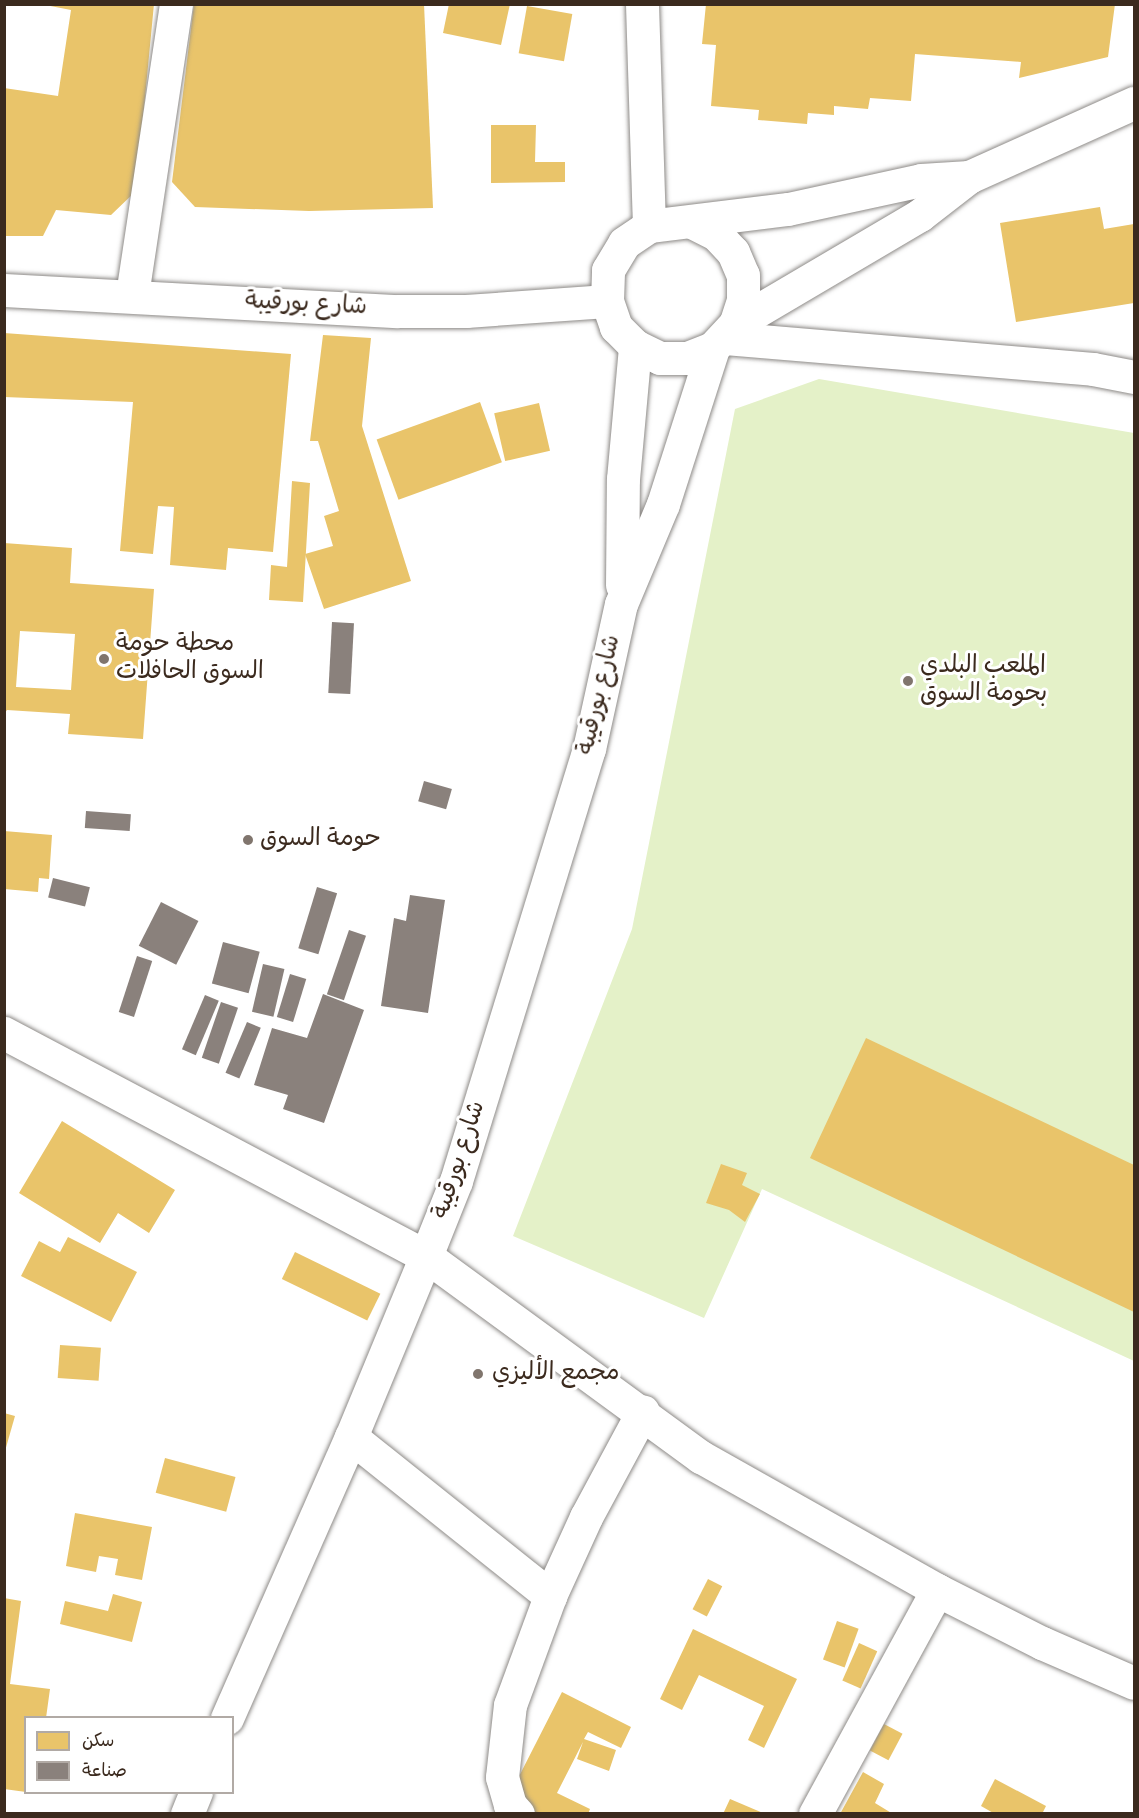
<!DOCTYPE html>
<html>
<head>
<meta charset="utf-8">
<style>
  body { margin:0 }
  #map { position:relative; width:1139px; height:1818px; overflow:hidden; background:#fff; font-family:"Indie Flower","Playpen Sans Arabic",sans-serif }
  div>[style] { position:absolute }
  .green>* { inset:0; background:#e4f1c8 }
  .homes>* { inset:0; background:#e9c46a; transform-origin:0 0 }
  .industry>* { inset:0; background:#8a817c; transform-origin:0 0 }
  .roads { filter:drop-shadow(0 0 2px #8e8b88) drop-shadow(0 0 2px #8e8b88) }
  .minor>* { height:33px; margin:-16.5px; padding:0 16.5px; transform-origin:16.5px; border-radius:16.5px; background:#fff }
  .tertiary>* { height:33px; margin:-16.5px; padding:0 16.5px; transform-origin:16.5px; border-radius:16.5px; background:#fff }
  .secondary>* { height:33px; margin:-16.5px; padding:0 16.5px; transform-origin:16.5px; border-radius:16.5px; background:#fff }
  .dots>* { width:16px; height:16px; translate:-50% -50%; box-sizing:border-box; border:3px solid #fff; border-radius:50% }
  span { translate:-50% -50%; white-space:nowrap; text-align:center; line-height:1.15; -webkit-text-stroke:6px #fff; paint-order:stroke }
  .street-label { font-size:24px; color:#3b2a1e }
  .poi-label { font-size:24px; color:#3b2a1e }
  .left { translate:0 -50%; text-align:left }
  .frame { position:absolute; inset:0; border:6px solid #3b2a1e; pointer-events:none }
  .legend { position:absolute; left:24px; top:1716px; width:210px; height:78px; box-sizing:border-box; background:#fff; border:2px solid #b1aaa5; margin:0; padding:8px 10px; list-style:none; font-size:18px; color:#3b2a1e }
  .legend li { display:flex; align-items:center; gap:12px; height:30px }
  .legend b { width:30px; border:2px solid #b1aaa5 }
</style>
</head>
<body>
<div id="map">
  <div class="green">
    <i style="clip-path:polygon(819px 379px,1134px 433px,1134px 1361px,762px 1189px,704px 1318px,513px 1236px,632px 929px,735px 409px)"></i>
  </div>
  <div class="homes">
    <i style="clip-path:polygon(40px 4px,154px 4px,136px 191px,111px 215px,56px 210px,43px 236px,4px 236px,4px 88px,58px 96px,71px 10px)"></i>
    <i style="clip-path:polygon(194px 4px,424px 4px,433px 208px,309px 211px,195px 207px,172px 182px)"></i>
    <i style="clip-path:polygon(449px 4px,510px 4px,501px 45px,443px 33px)"></i>
    <i style="clip-path:polygon(706px 4px,1115px 4px,1108px 57px,1019px 78px,1021px 62px,915px 54px,911px 101px,870px 98px,868px 109px,834px 106px,834px 115px,808px 113px,807px 124px,758px 120px,759px 110px,711px 106px,716px 45px,702px 44px)"></i>
    <i style="left:527px;top:6px;width:46px;height:48px;rotate:10deg"></i>
    <i style="clip-path:polygon(491px 125px,536px 125px,535px 162px,565px 162px,565px 182px,491px 183px)"></i>
    <i style="clip-path:polygon(1100px 207px,1104px 229px,1134px 224px,1134px 303px,1016px 322px,1000px 223px)"></i>
    <i style="clip-path:polygon(4px 333px,291px 354px,273px 552px,228px 548px,226px 570px,170px 565px,174px 507px,158px 506px,153px 554px,120px 551px,133px 402px,4px 397px)"></i>
    <i style="clip-path:polygon(323px 335px,371px 338px,362px 426px,411px 581px,324px 609px,305px 554px,333px 546px,324px 516px,339px 511px,318px 441px,310px 441px)"></i>
    <i style="left:480px;top:402px;width:64px;height:110px;rotate:70deg"></i>
    <i style="left:539px;top:403px;width:49px;height:46px;rotate:77deg"></i>
    <i style="clip-path:polygon(292px 481px,310px 483px,303px 602px,269px 600px,271px 565px,287px 567px)"></i>
    <i style="clip-path:polygon(evenodd,4px 543px,72px 548px,70px 583px,154px 589px,143px 739px,68px 734px,70px 714px,7px 710px,4px 714px,4px 543px,20px 631px,75px 634px,71px 690px,16px 687px,20px 631px)"></i>
    <i style="clip-path:polygon(4px 831px,52px 835px,49px 879px,39px 878px,38px 892px,4px 889px)"></i>
    <i style="clip-path:polygon(866px 1038px,1134px 1165px,1134px 1312px,810px 1158px)"></i>
    <i style="clip-path:polygon(62px 1121px,175px 1190px,149px 1233px,118px 1213px,100px 1243px,19px 1193px)"></i>
    <i style="clip-path:polygon(721px 1164px,747px 1173px,742px 1185px,760px 1194px,745px 1222px,729px 1210px,706px 1203px)"></i>
    <i style="clip-path:polygon(68px 1237px,137px 1272px,111px 1322px,21px 1276px,39px 1241px,60px 1252px)"></i>
    <i style="left:295px;top:1252px;width:95px;height:30px;rotate:26deg"></i>
    <i style="left:60px;top:1345px;width:41px;height:33px;rotate:4deg"></i>
    <i style="clip-path:polygon(4px 1413px,15px 1416px,5px 1451px,4px 1451px)"></i>
    <i style="left:165px;top:1458px;width:73px;height:36px;rotate:15deg"></i>
    <i style="clip-path:polygon(75px 1513px,152px 1527px,142px 1580px,115px 1575px,118px 1559px,99px 1556px,96px 1572px,66px 1566px)"></i>
    <i style="left:708px;top:1579px;width:16px;height:34px;rotate:27deg"></i>
    <i style="clip-path:polygon(113px 1594px,142px 1602px,132px 1642px,60px 1624px,65px 1601px,108px 1611px)"></i>
    <i style="clip-path:polygon(4px 1598px,21px 1601px,10px 1684px,50px 1689px,46px 1718px,26px 1718px,26px 1792px,4px 1789px)"></i>
    <i style="left:837px;top:1621px;width:23px;height:41px;rotate:20deg"></i>
    <i style="clip-path:polygon(693px 1629px,797px 1679px,764px 1748px,748px 1740px,764px 1706px,699px 1675px,682px 1710px,660px 1699px)"></i>
    <i style="left:859px;top:1643px;width:20px;height:41px;rotate:24deg"></i>
    <i style="clip-path:polygon(562px 1692px,631px 1727px,621px 1748px,588px 1732px,584px 1739px,616px 1750px,609px 1771px,577px 1759px,583px 1742px,557px 1793px,590px 1809px,588px 1814px,539px 1814px,508px 1798px)"></i>
    <i style="left:884px;top:1724px;width:21px;height:30px;rotate:28deg"></i>
    <i style="clip-path:polygon(863px 1772px,884px 1784px,875px 1803px,893px 1814px,840px 1814px)"></i>
    <i style="clip-path:polygon(995px 1779px,1046px 1806px,1042px 1814px,995px 1814px,981px 1806px)"></i>
    <i style="clip-path:polygon(730px 1799px,763px 1813px,763px 1814px,723px 1814px)"></i>
  </div>
  <div class="industry">
    <i style="left:332px;top:622px;width:22px;height:71px;rotate:3deg"></i>
    <i style="left:424px;top:781px;width:29px;height:21px;rotate:16deg"></i>
    <i style="left:86px;top:811px;width:45px;height:17px;rotate:4deg"></i>
    <i style="left:53px;top:878px;width:38px;height:20px;rotate:14deg"></i>
    <i style="left:317px;top:887px;width:21px;height:64px;rotate:17deg"></i>
    <i style="clip-path:polygon(410px 895px,445px 900px,428px 1013px,381px 1006px,394px 918px,406px 921px)"></i>
    <i style="left:161px;top:902px;width:42px;height:49px;rotate:27deg"></i>
    <i style="left:349px;top:930px;width:18px;height:68px;rotate:19deg"></i>
    <i style="left:223px;top:942px;width:38px;height:43px;rotate:15deg"></i>
    <i style="left:137px;top:956px;width:16px;height:59px;rotate:18deg"></i>
    <i style="left:263px;top:964px;width:22px;height:49px;rotate:13deg"></i>
    <i style="left:290px;top:974px;width:17px;height:45px;rotate:17deg"></i>
    <i style="clip-path:polygon(323px 994px,364px 1010px,324px 1123px,283px 1109px,288px 1095px,254px 1085px,272px 1028px,307px 1038px)"></i>
    <i style="left:205px;top:995px;width:15px;height:59px;rotate:23deg"></i>
    <i style="left:221px;top:1002px;width:18px;height:59px;rotate:19deg"></i>
    <i style="left:247px;top:1022px;width:15px;height:55px;rotate:23deg"></i>
  </div>
  <div class="roads">
    <div class="minor">
      <i style="left:132px;top:295px;width:294px;rotate:-81.4deg"></i>
      <i style="left:725px;top:338px;width:369px;rotate:4.8deg"></i>
      <i style="left:1093px;top:369px;width:42px;rotate:11deg"></i>
      <i style="left:351px;top:1437px;width:255px;rotate:38.6deg"></i>
      <i style="left:227px;top:1718px;width:307px;rotate:-66.2deg"></i>
      <i style="left:351px;top:1437px;width:196px;rotate:-67.5deg"></i>
      <i style="left:187px;top:1814px;width:24px;rotate:-68deg"></i>
      <i style="left:518px;top:1814px;width:12px;rotate:-132deg"></i>
      <i style="left:510px;top:1805px;width:29px;rotate:-106deg"></i>
      <i style="left:502px;top:1777px;width:72px;rotate:-83.7deg"></i>
      <i style="left:510px;top:1705px;width:116px;rotate:-69.8deg"></i>
      <i style="left:550px;top:1596px;width:87px;rotate:-65.5deg"></i>
      <i style="left:586px;top:1517px;width:120px;rotate:-61.7deg"></i>
      <i style="left:815px;top:1814px;width:255px;rotate:-61.4deg"></i>
    </div>
    <div class="tertiary">
      <i style="left:642px;top:4px;width:222px;rotate:88.2deg"></i>
      <i style="left:426px;top:1256px;width:341px;rotate:36.2deg"></i>
      <i style="left:701px;top:1457px;width:271px;rotate:29.4deg"></i>
      <i style="left:937px;top:1590px;width:118px;rotate:26.8deg"></i>
      <i style="left:1042px;top:1643px;width:100px;rotate:23.5deg"></i>
    </div>
    <div class="secondary">
      <i style="left:694px;top:223px;width:25px;rotate:27deg"></i>
      <i style="left:716px;top:234px;width:25px;rotate:47deg"></i>
      <i style="left:733px;top:252px;width:25px;rotate:67deg"></i>
      <i style="left:743px;top:275px;width:25px;rotate:90deg"></i>
      <i style="left:743px;top:300px;width:25px;rotate:108deg"></i>
      <i style="left:735px;top:324px;width:33px;rotate:133deg"></i>
      <i style="left:713px;top:348px;width:28px;rotate:159deg"></i>
      <i style="left:687px;top:358px;width:27px;rotate:180deg"></i>
      <i style="left:660px;top:358px;width:28px;rotate:-154deg"></i>
      <i style="left:635px;top:346px;width:27px;rotate:-135deg"></i>
      <i style="left:616px;top:327px;width:28px;rotate:-109deg"></i>
      <i style="left:607px;top:301px;width:31px;rotate:-88deg"></i>
      <i style="left:608px;top:270px;width:31px;rotate:-59deg"></i>
      <i style="left:624px;top:243px;width:30px;rotate:-34deg"></i>
      <i style="left:649px;top:226px;width:140px;rotate:-7deg"></i>
      <i style="left:788px;top:209px;width:136px;rotate:-12.3deg"></i>
      <i style="left:921px;top:180px;width:48px;rotate:-3.6deg"></i>
      <i style="left:4px;top:290px;width:394px;rotate:3.1deg"></i>
      <i style="left:397px;top:311px;width:69px"></i>
      <i style="left:466px;top:311px;width:141px;rotate:-4.1deg"></i>
      <i style="left:735px;top:324px;width:215px;rotate:-30.5deg"></i>
      <i style="left:920px;top:215px;width:62px;rotate:-37.8deg"></i>
      <i style="left:969px;top:177px;width:181px;rotate:-24.2deg"></i>
      <i style="left:622px;top:585px;width:106px;rotate:-89.5deg"></i>
      <i style="left:623px;top:479px;width:134px;rotate:-84.8deg"></i>
      <i style="left:4px;top:1033px;width:477px;rotate:27.9deg"></i>
      <i style="left:426px;top:1256px;width:81px;rotate:-68.2deg"></i>
      <i style="left:456px;top:1181px;width:452px;rotate:-72.9deg"></i>
      <i style="left:589px;top:749px;width:148px;rotate:-77.6deg"></i>
      <i style="left:621px;top:604px;width:108px;rotate:-67.2deg"></i>
      <i style="left:663px;top:504px;width:164px;rotate:-72.2deg"></i>
    </div>
  </div>
  <div class="dots">
    <i style="left:104px;top:659px;background:#80756d"></i>
    <i style="left:908px;top:681px;background:#80756d"></i>
    <i style="left:248px;top:840px;background:#80756d"></i>
    <i style="left:478px;top:1374px;background:#80756d"></i>
  </div>
  <div class="street-label">
    <span style="left:306px;top:305px;rotate:3deg">شارع بورقيبة</span>
    <span style="left:600px;top:695px;rotate:-77deg">شارع بورقيبة</span>
    <span style="left:460px;top:1160px;rotate:-72deg">شارع بورقيبة</span>
  </div>
  <div class="poi-label">
    <span class="left" style="left:116px;top:659px">محطة حومة<br>السوق الحافلات</span>
    <span class="left" style="left:920px;top:681px">الملعب البلدي<br>بحومة السوق</span>
    <span class="left" style="left:260px;top:840px">حومة السوق</span>
    <span class="left" style="left:492px;top:1374px">مجمع الأليزي</span>
  </div>
  <div class="frame"></div>
  <ul class="legend">
  <li><b style="height:16px;background:#e9c46a"></b>سكن</li>
  <li><b style="height:16px;background:#8a817c"></b>صناعة</li>
  </ul>
</div>
</body>
</html>
